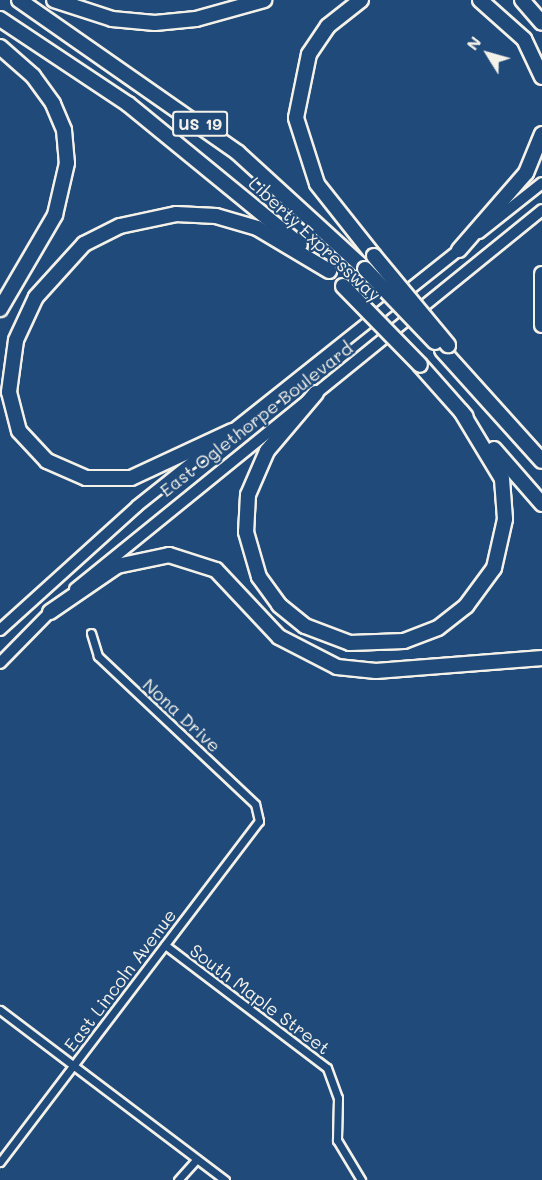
<!DOCTYPE html>
<style>
body{margin:0}
#map{position:relative;width:542px;height:1180px;overflow:hidden;background:#1f4a7a;font-family:Mali,sans-serif}
div>[style]{position:absolute}
.roads{filter:drop-shadow(2px 0 #f4f1e8) drop-shadow(-2px 0 #f4f1e8) drop-shadow(0 2px #f4f1e8) drop-shadow(0 -2px #f4f1e8)}
.street>*{height:7px;margin:-3.5px;padding:0 3.5px;transform-origin:3.5px;border-radius:3.5px;background:#1f4a7a}
.primary>*{height:10px;margin:-5px;padding:0 5px;transform-origin:5px;border-radius:5px;background:#1f4a7a}
.highway>*{height:14px;margin:-7px;padding:0 7px;transform-origin:7px;border-radius:7px;background:#1f4a7a}
.bridges{filter:drop-shadow(2px 0 #f4f1e8) drop-shadow(-2px 0 #f4f1e8) drop-shadow(0 2px #f4f1e8) drop-shadow(0 -2px #f4f1e8)}
.highway-bridge>*{height:14px;margin:-7px;padding:0 7px;transform-origin:7px;border-radius:7px;background:#1f4a7a}
span{translate:-50% -50%;white-space:nowrap;text-align:center;line-height:1.15;-webkit-text-stroke:4.5px #1f4a7a;paint-order:stroke}
.shield-label span{padding:2px 4px;background:#1f4a7a;border:2px solid;border-radius:4px;-webkit-text-stroke-width:0}
.shield-label{font-size:16px;color:#f4f1e8;font-weight:700}
.street-label{font-size:18px;color:#f4f1e8}
.north{position:absolute;left:458px;top:24px;width:60px;height:60px;-webkit-text-stroke:4px #1f4a7a;paint-order:stroke;rotate:307deg;font-size:16px;font-weight:700;line-height:24px;text-align:center;color:#f4f1e8}
.north::after{content:'';display:block;margin:auto;width:21px;height:27px;background:#f4f1e8;clip-path:polygon(50% 0,100% 100%,50% 72%,0 100%)}
</style>
<div id="map">
<div class="roads">
<div class="street">
<i style="left:165px;top:945px;width:203px;rotate:37.2deg"></i>
<i style="left:327px;top:1068px;width:32px;rotate:70deg"></i>
<i style="left:338px;top:1098px;width:42px;rotate:91.4deg"></i>
<i style="left:337px;top:1140px;width:47px;rotate:59deg"></i>
<i style="left:0;top:1010px;width:282px;rotate:37.1deg"></i>
<i style="left:0;top:1162px;width:428px;rotate:-52.8deg"></i>
<i style="left:259px;top:821px;width:17px;rotate:-103deg"></i>
<i style="left:255px;top:804px;width:216px;rotate:-136.7deg"></i>
<i style="left:98px;top:656px;width:24px;rotate:-107deg"></i>
<i style="left:178px;top:1180px;width:28px;rotate:-48deg"></i>
</div>
<div class="primary">
<i style="left:479px;top:233px;width:80px;rotate:-38.4deg"></i>
<i style="left:75px;top:589px;width:601px;rotate:-39.06deg"></i>
<i style="left:0;top:630px;width:185px;rotate:-42.1deg"></i>
<i style="left:137px;top:506px;width:419px;rotate:-38.5deg"></i>
<i style="left:0;top:663px;width:77px;rotate:-45.5deg"></i>
</div>
<div class="highway">
<i style="left:19px;top:0;width:267px;rotate:34.9deg"></i>
<i style="left:238px;top:153px;width:172px;rotate:42.4deg"></i>
<i style="left:54px;top:0;width:61px;rotate:18.1deg"></i>
<i style="left:112px;top:19px;width:43px;rotate:5.3deg"></i>
<i style="left:155px;top:23px;width:41px;rotate:-5.6deg"></i>
<i style="left:196px;top:19px;width:71px;rotate:-15.6deg"></i>
<i style="left:361px;top:0;width:42px;rotate:141.8deg"></i>
<i style="left:328px;top:26px;width:34px;rotate:124deg"></i>
<i style="left:309px;top:54px;width:65px;rotate:101.5deg"></i>
<i style="left:296px;top:118px;width:69px;rotate:72.3deg"></i>
<i style="left:317px;top:184px;width:92px;rotate:51.6deg"></i>
<i style="left:480px;top:0;width:59px;rotate:41.6deg"></i>
<i style="left:524px;top:39px;width:42px;rotate:64.7deg"></i>
<i style="left:522px;top:0;width:30px;rotate:49deg"></i>
<i style="left:0;top:19px;width:154px;rotate:33.6deg"></i>
<i style="left:128px;top:104px;width:222px;rotate:39.3deg"></i>
<i style="left:0;top:47px;width:44px;rotate:41.3deg"></i>
<i style="left:33px;top:76px;width:34px;rotate:54deg"></i>
<i style="left:53px;top:104px;width:28px;rotate:67deg"></i>
<i style="left:64px;top:130px;width:33px;rotate:85deg"></i>
<i style="left:67px;top:163px;width:53px;rotate:103deg"></i>
<i style="left:55px;top:215px;width:109px;rotate:120.3deg"></i>
<i style="left:459px;top:250px;width:102px;rotate:-49deg"></i>
<i style="left:526px;top:173px;width:42px;rotate:-67.7deg"></i>
<i style="left:542px;top:274px;width:51px;rotate:90deg"></i>
<i style="left:442px;top:350px;width:149px;rotate:48deg"></i>
<i style="left:420px;top:365px;width:69px;rotate:48.5deg"></i>
<i style="left:316px;top:393px;width:76px;rotate:130.2deg"></i>
<i style="left:267px;top:451px;width:48px;rotate:113.4deg"></i>
<i style="left:248px;top:495px;width:37px;rotate:93deg"></i>
<i style="left:246px;top:532px;width:47px;rotate:73.9deg"></i>
<i style="left:259px;top:577px;width:34px;rotate:54deg"></i>
<i style="left:279px;top:605px;width:33px;rotate:39deg"></i>
<i style="left:305px;top:626px;width:48px;rotate:20.7deg"></i>
<i style="left:350px;top:643px;width:54px;rotate:-2.1deg"></i>
<i style="left:404px;top:641px;width:36px;rotate:-21deg"></i>
<i style="left:438px;top:628px;width:36px;rotate:-38deg"></i>
<i style="left:466px;top:606px;width:47px;rotate:-53.6deg"></i>
<i style="left:494px;top:568px;width:50px;rotate:-77.3deg"></i>
<i style="left:505px;top:519px;width:40px;rotate:-94.3deg"></i>
<i style="left:502px;top:479px;width:79px;rotate:-121.1deg"></i>
<i style="left:232px;top:431px;width:111px;rotate:155deg"></i>
<i style="left:131px;top:478px;width:45px;rotate:180deg"></i>
<i style="left:86px;top:478px;width:43px;rotate:-156.4deg"></i>
<i style="left:47px;top:461px;width:41px;rotate:-133deg"></i>
<i style="left:19px;top:431px;width:40px;rotate:-104.4deg"></i>
<i style="left:9px;top:392px;width:52px;rotate:-82.3deg"></i>
<i style="left:16px;top:340px;width:47px;rotate:-65.1deg"></i>
<i style="left:36px;top:297px;width:72px;rotate:-47.8deg"></i>
<i style="left:84px;top:244px;width:40px;rotate:-26.6deg"></i>
<i style="left:120px;top:226px;width:57px;rotate:-12.1deg"></i>
<i style="left:176px;top:214px;width:40px;rotate:2.9deg"></i>
<i style="left:216px;top:216px;width:43px;rotate:16.3deg"></i>
<i style="left:257px;top:228px;width:84px;rotate:30.8deg"></i>
<i style="left:494px;top:449px;width:73px;rotate:48.9deg"></i>
<i style="left:50px;top:612px;width:81px;rotate:-34.5deg"></i>
<i style="left:117px;top:566px;width:53px;rotate:-11.9deg"></i>
<i style="left:169px;top:555px;width:49px;rotate:17.7deg"></i>
<i style="left:216px;top:570px;width:92px;rotate:46.8deg"></i>
<i style="left:279px;top:637px;width:65px;rotate:27.3deg"></i>
<i style="left:337px;top:667px;width:39px;rotate:6deg"></i>
<i style="left:376px;top:671px;width:167px;rotate:-4.5deg"></i>
</div>
</div>
<div class="bridges">
<div class="highway-bridge">
<i style="left:374px;top:256px;width:116px;rotate:50.3deg"></i>
<i style="left:365px;top:269px;width:101px;rotate:46.2deg"></i>
<i style="left:343px;top:286px;width:110px;rotate:45.7deg"></i>
</div>
</div>
<div class="shield-label">
<span style="left:200px;top:124px">US 19</span>
</div>
<div class="street-label">
<span style="left:315px;top:239px;rotate:43deg">Liberty Expressway</span>
<span style="left:256px;top:419px;rotate:-38deg">East Oglethorpe Boulevard</span>
<span style="left:182px;top:715px;rotate:43deg">Nona Drive</span>
<span style="left:120px;top:980px;rotate:-53deg">East Lincoln Avenue</span>
<span style="left:260px;top:999px;rotate:37deg">South Maple Street</span>
</div>
<div class="north">N</div>
</div>
